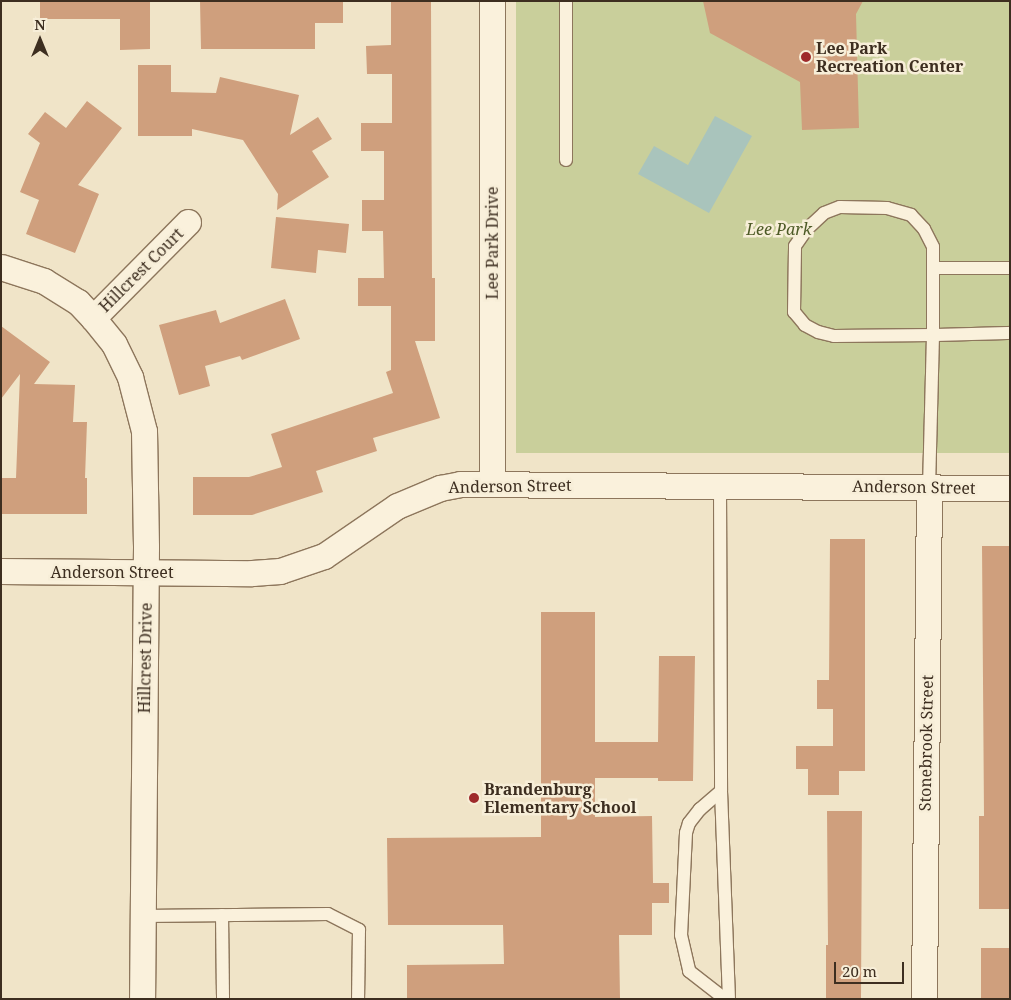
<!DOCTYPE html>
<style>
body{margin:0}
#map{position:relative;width:1011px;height:1000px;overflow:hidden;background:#f0e4c8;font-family:"Noto Serif",serif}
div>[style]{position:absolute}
.green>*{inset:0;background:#c9cf9b;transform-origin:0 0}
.water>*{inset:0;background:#a9c4bc}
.building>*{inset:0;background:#cf9f7d;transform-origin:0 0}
.roads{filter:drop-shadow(1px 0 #8d765c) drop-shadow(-1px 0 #8d765c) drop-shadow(0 1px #8d765c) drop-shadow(0 -1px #8d765c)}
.service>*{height:12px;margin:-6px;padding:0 6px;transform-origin:6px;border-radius:6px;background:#faf1dc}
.minor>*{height:25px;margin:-12.5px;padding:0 12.5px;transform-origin:12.5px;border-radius:12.5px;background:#faf1dc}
.dots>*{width:14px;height:14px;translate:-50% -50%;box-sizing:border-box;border:2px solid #f7eed8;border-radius:50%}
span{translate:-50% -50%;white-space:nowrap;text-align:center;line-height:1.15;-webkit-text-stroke:5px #f7eed8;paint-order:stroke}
.poi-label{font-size:16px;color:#3d2e20;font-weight:700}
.left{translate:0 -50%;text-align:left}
.park-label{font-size:16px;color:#4d5a26;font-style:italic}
.street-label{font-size:16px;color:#3d2e20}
.frame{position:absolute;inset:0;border:2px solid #3d2e20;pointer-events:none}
.north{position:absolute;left:15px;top:15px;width:50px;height:50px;-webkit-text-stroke:4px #f7eed8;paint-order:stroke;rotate:0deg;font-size:14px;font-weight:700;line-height:20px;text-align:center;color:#3d2e20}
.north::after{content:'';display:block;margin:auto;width:18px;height:22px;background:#3d2e20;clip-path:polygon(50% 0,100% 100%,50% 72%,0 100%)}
.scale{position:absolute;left:834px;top:962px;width:70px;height:22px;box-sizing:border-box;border:2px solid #3d2e20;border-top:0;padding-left:6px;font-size:15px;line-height:18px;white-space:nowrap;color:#3d2e20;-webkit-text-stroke:4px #f7eed8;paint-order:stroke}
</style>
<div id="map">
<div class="green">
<i style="left:516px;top:1px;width:494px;height:452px"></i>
</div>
<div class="water">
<i style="clip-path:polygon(715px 116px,752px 136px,709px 213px,638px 174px,654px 146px,688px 165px)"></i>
</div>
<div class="building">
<i style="clip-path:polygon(40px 1px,150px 1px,150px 49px,120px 50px,120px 19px,40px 19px)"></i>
<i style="clip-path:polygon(200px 1px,343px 1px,343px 23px,315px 23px,315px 49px,201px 49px)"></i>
<i style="clip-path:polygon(391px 1px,431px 1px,432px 278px,435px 278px,435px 341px,415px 341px,440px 418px,373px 438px,377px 451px,316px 471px,323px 492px,252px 515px,193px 515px,193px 477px,249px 477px,282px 467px,271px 434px,393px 393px,386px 372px,391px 370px,391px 306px,358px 306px,358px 278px,384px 278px,383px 231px,362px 231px,362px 200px,384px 200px,384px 151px,361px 151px,361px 123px,392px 123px,392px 74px,367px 74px,366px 46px,391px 45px)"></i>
<i style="clip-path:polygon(703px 1px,863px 1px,856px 14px,859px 128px,802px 130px,800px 82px,710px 33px)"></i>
<i style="clip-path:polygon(138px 65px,171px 65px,171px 92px,216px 93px,220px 77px,299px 95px,290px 135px,318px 117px,332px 139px,312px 151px,329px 177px,277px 210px,278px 194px,243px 140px,192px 129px,192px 136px,138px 136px)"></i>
<i style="clip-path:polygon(87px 101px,122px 128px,78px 185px,99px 194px,75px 253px,26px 234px,39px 200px,20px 192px,40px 143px,28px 134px,45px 112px,66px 128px)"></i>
<i style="clip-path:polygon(276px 217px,349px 224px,346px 253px,318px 250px,316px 273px,271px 268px)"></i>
<i style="clip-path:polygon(285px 299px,300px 339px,242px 360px,240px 356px,205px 366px,210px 386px,179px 395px,159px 325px,216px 310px,220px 323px)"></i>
<i style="clip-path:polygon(1px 326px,50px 362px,34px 384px,75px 385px,73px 422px,87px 422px,85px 478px,87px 478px,87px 514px,1px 514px,1px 478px,16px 478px,20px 374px,1px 399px)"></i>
<i style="clip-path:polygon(830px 539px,865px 539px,865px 771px,839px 771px,839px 795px,808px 795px,808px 769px,796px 769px,796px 746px,833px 746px,833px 709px,817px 709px,817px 680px,829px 680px)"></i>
<i style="clip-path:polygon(982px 546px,1010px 546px,1010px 909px,979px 909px,979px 816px,984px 816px)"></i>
<i style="clip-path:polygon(541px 612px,595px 612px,595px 742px,658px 742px,659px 656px,695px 656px,693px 781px,658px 781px,658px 778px,595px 778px,595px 817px,652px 816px,653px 883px,669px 883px,669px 903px,652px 903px,652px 935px,619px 935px,620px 999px,407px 999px,407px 965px,504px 964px,503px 925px,388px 925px,387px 838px,541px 837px)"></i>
<i style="clip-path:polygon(827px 811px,862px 811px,861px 999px,826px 999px,826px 945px,828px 945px)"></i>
<i style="left:981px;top:948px;width:29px;height:51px"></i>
</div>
<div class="roads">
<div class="service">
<i style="left:566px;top:1px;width:159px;rotate:90deg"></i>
<i style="left:840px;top:207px;width:47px;rotate:1.2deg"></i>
<i style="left:887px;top:208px;width:25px;rotate:16deg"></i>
<i style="left:911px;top:215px;width:19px;rotate:47deg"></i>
<i style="left:924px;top:229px;width:20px;rotate:63deg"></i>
<i style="left:933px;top:247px;width:88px;rotate:90deg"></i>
<i style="left:933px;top:335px;width:99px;rotate:179.4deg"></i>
<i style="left:834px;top:336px;width:16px;rotate:-166deg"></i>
<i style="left:818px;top:332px;width:15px;rotate:-152deg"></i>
<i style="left:805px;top:325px;width:17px;rotate:-130deg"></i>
<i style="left:794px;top:312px;width:66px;rotate:-89.1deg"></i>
<i style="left:795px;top:246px;width:21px;rotate:-55deg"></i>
<i style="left:807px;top:229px;width:23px;rotate:-43deg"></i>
<i style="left:824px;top:213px;width:17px;rotate:-21deg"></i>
<i style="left:933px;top:268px;width:77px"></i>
<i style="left:720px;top:486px;width:305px;rotate:89.8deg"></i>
<i style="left:721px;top:791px;width:208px;rotate:87.8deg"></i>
<i style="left:929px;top:488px;width:153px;rotate:-88.5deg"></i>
<i style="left:933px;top:335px;width:77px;rotate:-1.5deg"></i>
<i style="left:721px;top:791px;width:28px;rotate:139deg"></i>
<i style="left:700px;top:809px;width:18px;rotate:128deg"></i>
<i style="left:689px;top:823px;width:10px;rotate:107deg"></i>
<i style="left:686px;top:833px;width:102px;rotate:92.8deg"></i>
<i style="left:681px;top:935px;width:37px;rotate:77deg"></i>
<i style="left:689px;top:971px;width:46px;rotate:37.9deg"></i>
<i style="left:222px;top:915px;width:84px;rotate:89.3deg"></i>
<i style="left:143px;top:916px;width:185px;rotate:-0.6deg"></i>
<i style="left:328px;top:914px;width:35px;rotate:27deg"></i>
<i style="left:359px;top:930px;width:69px;rotate:90.8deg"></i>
</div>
<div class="minor">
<i style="left:492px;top:1px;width:483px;rotate:90deg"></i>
<i style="left:1px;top:267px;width:45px;rotate:18deg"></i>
<i style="left:44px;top:281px;width:40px;rotate:32deg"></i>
<i style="left:78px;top:302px;width:22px;rotate:47deg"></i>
<i style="left:93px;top:318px;width:33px;rotate:51deg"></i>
<i style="left:114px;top:344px;width:37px;rotate:64deg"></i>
<i style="left:130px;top:377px;width:56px;rotate:75.5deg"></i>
<i style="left:144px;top:431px;width:116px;rotate:89deg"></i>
<i style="left:146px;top:547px;width:452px;rotate:90.5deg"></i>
<i style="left:93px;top:318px;width:135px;rotate:-45.3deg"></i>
<i style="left:1px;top:571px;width:251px;rotate:0.5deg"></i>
<i style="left:252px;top:573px;width:28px;rotate:-4deg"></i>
<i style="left:280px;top:571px;width:46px;rotate:-18.8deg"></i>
<i style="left:324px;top:556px;width:88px;rotate:-34.4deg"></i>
<i style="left:397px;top:506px;width:47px;rotate:-22.7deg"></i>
<i style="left:440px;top:488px;width:20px;rotate:-11deg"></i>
<i style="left:460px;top:484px;width:550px;rotate:0.42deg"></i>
<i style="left:924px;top:999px;width:511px;rotate:-89.44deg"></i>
</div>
</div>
<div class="dots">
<i style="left:806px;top:57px;background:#9e2a2b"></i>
<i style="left:474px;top:798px;background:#9e2a2b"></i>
</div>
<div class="poi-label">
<span class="left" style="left:816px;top:57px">Lee Park<br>Recreation Center</span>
<span class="left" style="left:484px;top:798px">Brandenburg<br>Elementary School</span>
</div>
<div class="park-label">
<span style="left:779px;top:229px">Lee Park</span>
</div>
<div class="street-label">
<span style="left:492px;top:243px;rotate:-90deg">Lee Park Drive</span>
<span style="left:141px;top:270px;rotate:-45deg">Hillcrest Court</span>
<span style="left:510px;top:486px;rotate:-1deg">Anderson Street</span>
<span style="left:914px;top:487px;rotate:1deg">Anderson Street</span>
<span style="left:112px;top:572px">Anderson Street</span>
<span style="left:145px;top:658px;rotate:-89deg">Hillcrest Drive</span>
<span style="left:926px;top:743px;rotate:-89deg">Stonebrook Street</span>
</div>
<div class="frame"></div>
<div class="north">N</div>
<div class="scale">20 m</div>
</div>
